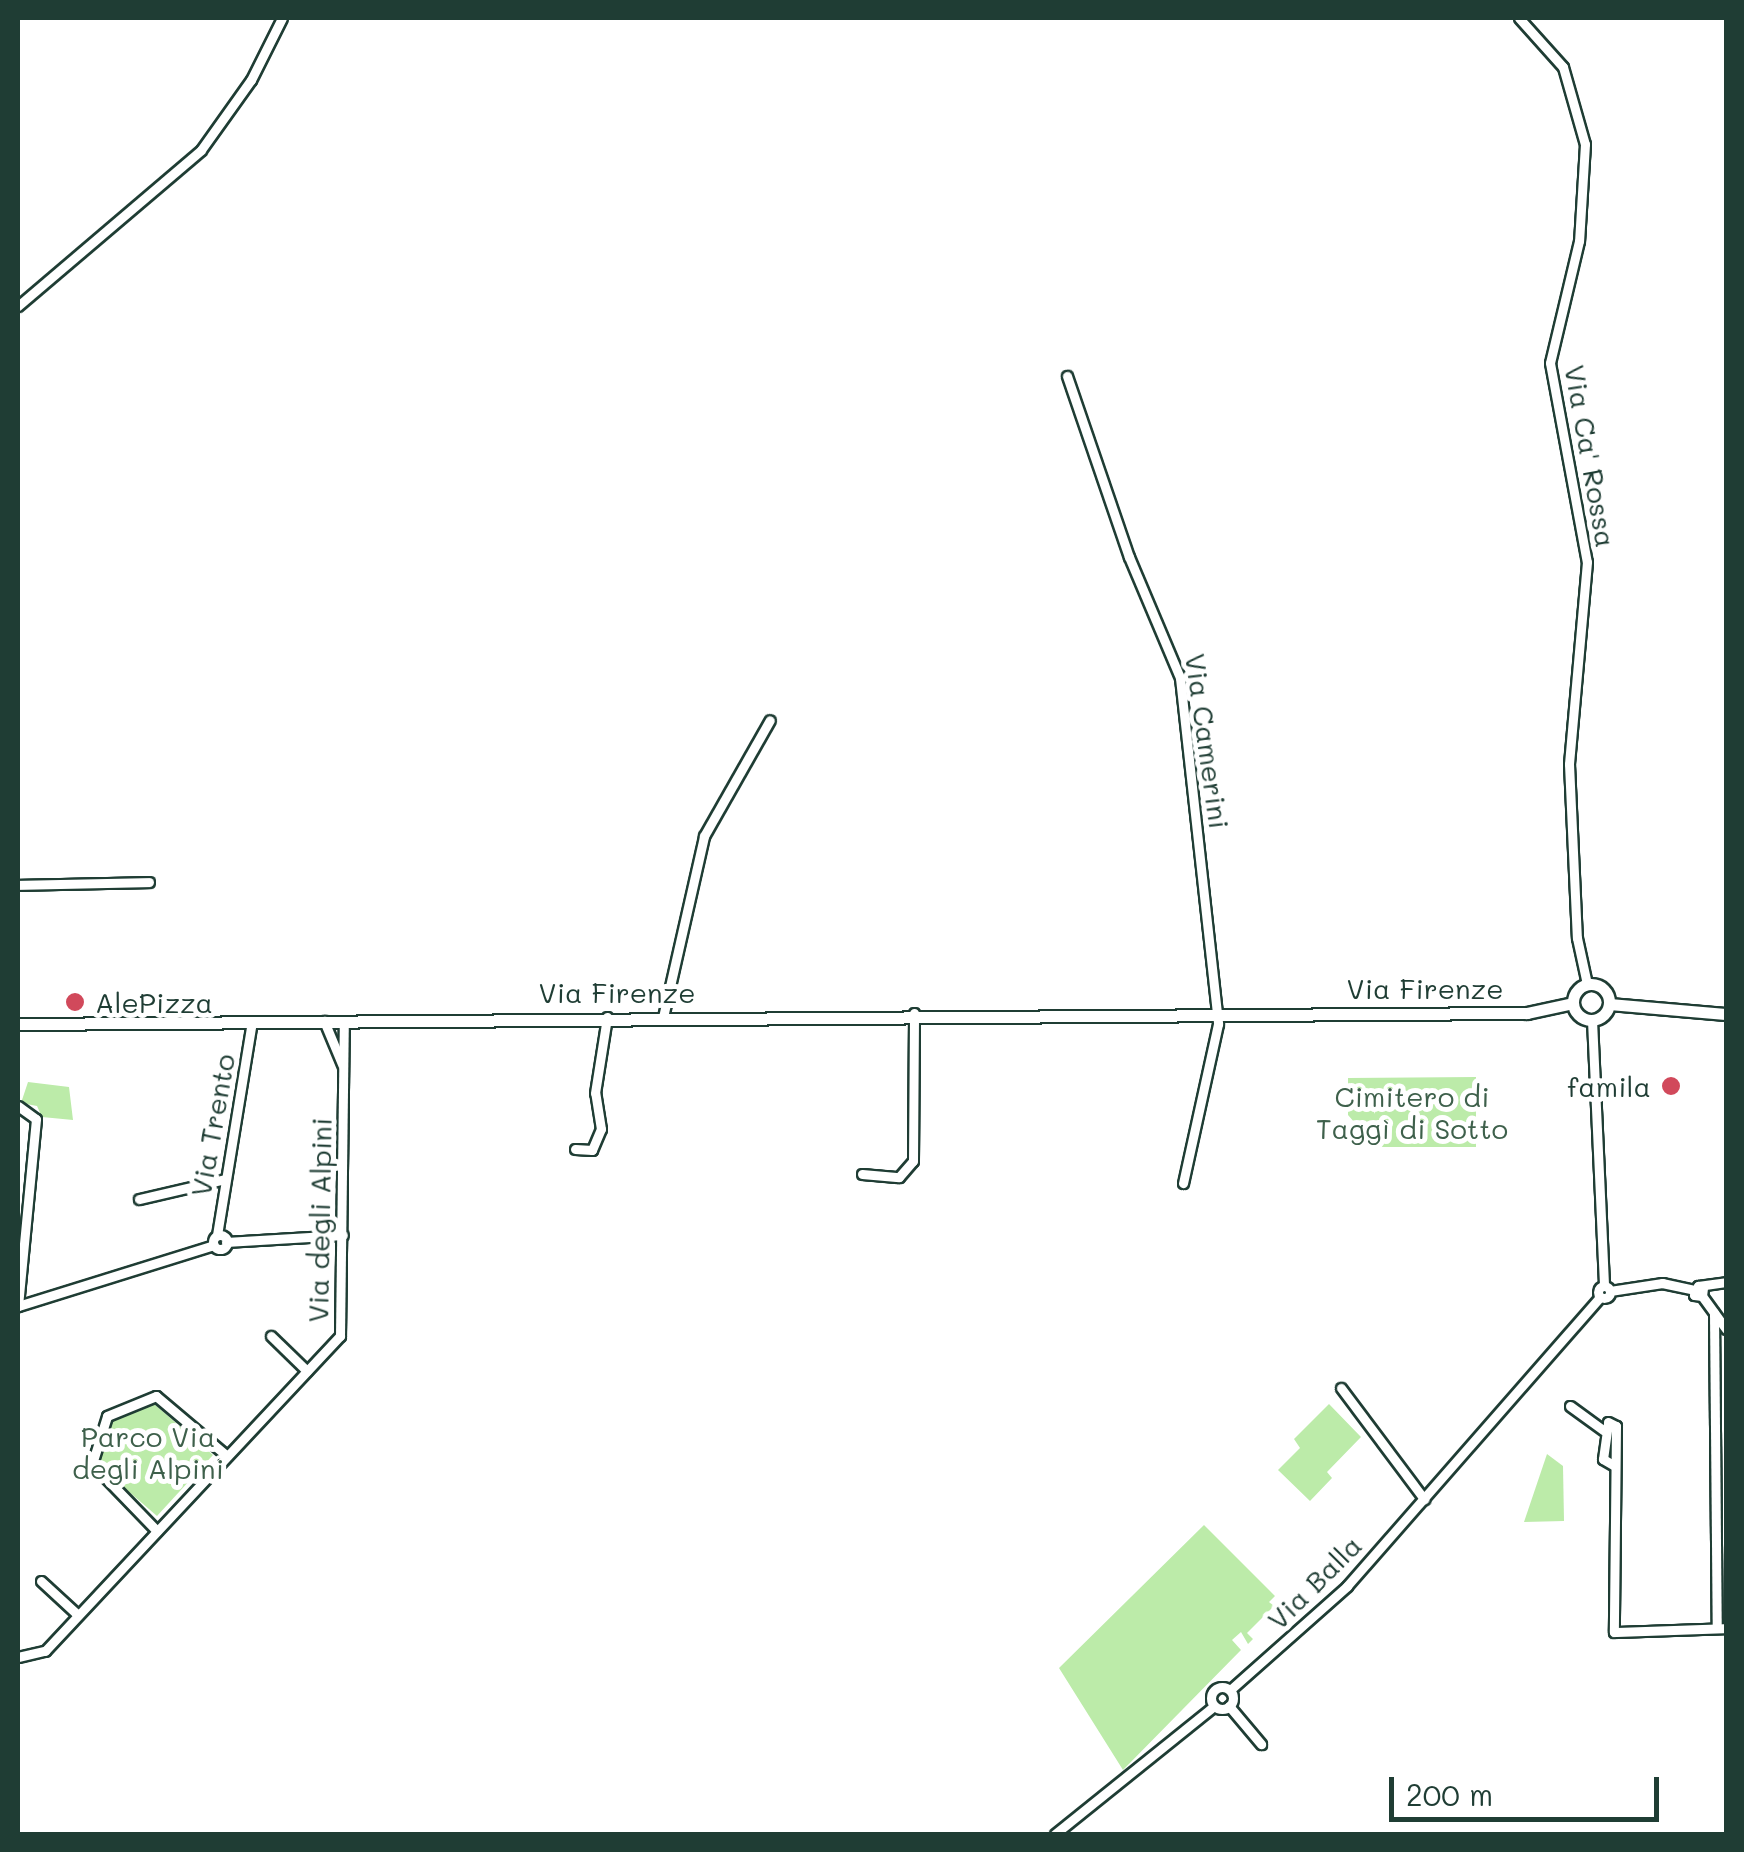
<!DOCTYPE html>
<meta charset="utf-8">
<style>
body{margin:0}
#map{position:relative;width:1744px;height:1852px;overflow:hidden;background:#fff;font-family:Mali,sans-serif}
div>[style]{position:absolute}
.green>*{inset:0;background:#bceba9}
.roads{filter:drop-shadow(2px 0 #1f3d34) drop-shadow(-2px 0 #1f3d34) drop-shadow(0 2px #1f3d34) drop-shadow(0 -2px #1f3d34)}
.minor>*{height:9px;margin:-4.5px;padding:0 4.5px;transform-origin:4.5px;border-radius:4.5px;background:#fff}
.minor>.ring{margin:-4.5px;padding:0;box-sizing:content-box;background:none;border:9px solid #fff;border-radius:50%}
.major>*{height:11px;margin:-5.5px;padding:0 5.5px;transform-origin:5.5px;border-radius:5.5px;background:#fff}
.major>.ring{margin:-5.5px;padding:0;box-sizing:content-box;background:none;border:11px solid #fff;border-radius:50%}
.dots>*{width:28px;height:28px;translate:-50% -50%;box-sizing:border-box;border:5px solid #fff;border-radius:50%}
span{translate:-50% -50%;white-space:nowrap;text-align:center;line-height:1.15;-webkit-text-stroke:10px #fff;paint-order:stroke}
.street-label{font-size:28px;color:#1f3d34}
.poi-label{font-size:28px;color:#1f3d34}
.left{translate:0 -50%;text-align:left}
.right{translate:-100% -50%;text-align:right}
.park-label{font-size:28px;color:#3e604b}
.frame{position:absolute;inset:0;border:20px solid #1f3d34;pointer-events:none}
.scale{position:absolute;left:1389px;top:1777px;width:270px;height:45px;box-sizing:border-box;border:5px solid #1f3d34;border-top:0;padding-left:12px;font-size:30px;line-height:35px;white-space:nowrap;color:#1f3d34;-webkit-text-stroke:8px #fff;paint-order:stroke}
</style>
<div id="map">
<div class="green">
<i style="clip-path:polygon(1476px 1077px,1476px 1147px,1379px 1147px,1378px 1130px,1361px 1130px,1348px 1115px,1348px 1078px)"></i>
<i style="clip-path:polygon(28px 1082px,69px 1087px,73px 1120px,42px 1117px,37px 1106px,21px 1103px)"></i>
<i style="clip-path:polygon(153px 1403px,213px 1455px,157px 1516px,98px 1465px,113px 1418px)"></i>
<i style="clip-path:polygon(1329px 1404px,1361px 1437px,1327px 1472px,1332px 1478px,1310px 1501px,1278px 1470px,1300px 1448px,1294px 1439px)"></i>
<i style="clip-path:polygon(1547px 1454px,1563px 1466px,1564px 1521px,1524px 1522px)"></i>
<i style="clip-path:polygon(1204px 1525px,1275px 1596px,1269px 1602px,1274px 1606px,1247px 1633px,1253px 1639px,1248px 1644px,1241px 1632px,1232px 1640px,1241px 1650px,1123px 1770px,1059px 1668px)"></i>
</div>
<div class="roads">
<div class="minor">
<i style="left:1519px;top:18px;width:66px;rotate:48.1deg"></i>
<i style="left:1563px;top:67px;width:80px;rotate:74.1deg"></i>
<i style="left:1585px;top:144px;width:97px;rotate:93.5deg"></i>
<i style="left:1579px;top:241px;width:125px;rotate:103.4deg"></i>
<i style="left:1550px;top:363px;width:202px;rotate:79.5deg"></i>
<i style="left:1587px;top:562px;width:203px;rotate:95.1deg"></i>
<i style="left:1569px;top:764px;width:174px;rotate:87.4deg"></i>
<i style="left:1577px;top:938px;width:47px;rotate:77.7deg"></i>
<i style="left:18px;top:306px;width:240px;rotate:-40.4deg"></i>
<i style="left:201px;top:150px;width:86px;rotate:-54.5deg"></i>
<i style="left:251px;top:80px;width:69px;rotate:-63.4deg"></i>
<i style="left:1067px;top:376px;width:191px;rotate:71.1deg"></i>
<i style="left:1129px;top:557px;width:131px;rotate:67.1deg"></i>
<i style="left:1180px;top:678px;width:348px;rotate:83.7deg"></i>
<i style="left:1218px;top:1024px;width:163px;rotate:102.4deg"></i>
<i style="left:18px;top:885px;width:131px;rotate:-1.3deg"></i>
<i style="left:663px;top:1017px;width:186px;rotate:-77.2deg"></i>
<i style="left:704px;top:836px;width:133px;rotate:-60.4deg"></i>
<i style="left:1592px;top:1020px;width:266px;rotate:87.4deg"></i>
<i style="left:324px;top:1021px;width:47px;rotate:67.3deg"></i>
<i style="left:18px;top:1106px;width:22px;rotate:36deg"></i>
<i style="left:36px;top:1119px;width:188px;rotate:95.5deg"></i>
<i style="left:575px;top:1149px;width:17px;rotate:3deg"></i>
<i style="left:592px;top:1150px;width:23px;rotate:-67deg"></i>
<i style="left:601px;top:1129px;width:36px;rotate:-99deg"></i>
<i style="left:595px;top:1093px;width:77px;rotate:-81deg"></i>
<i style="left:862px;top:1174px;width:37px;rotate:5deg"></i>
<i style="left:899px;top:1177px;width:21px;rotate:-49deg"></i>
<i style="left:913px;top:1161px;width:148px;rotate:-89.6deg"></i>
<i style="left:139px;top:1199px;width:88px;rotate:-13.1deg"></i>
<i style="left:217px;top:1235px;width:216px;rotate:-80.7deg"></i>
<i class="ring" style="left:213px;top:1235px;width:5px;height:5px"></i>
<i style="left:226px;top:1242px;width:117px;rotate:-3.4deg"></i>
<i class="ring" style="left:1598px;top:1286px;width:3px;height:3px"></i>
<i style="left:1703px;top:1288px;width:8px;rotate:97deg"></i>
<i style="left:1702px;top:1296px;width:8px;rotate:-173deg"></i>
<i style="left:1694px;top:1295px;width:10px;rotate:-66deg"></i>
<i style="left:1698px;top:1286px;width:28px;rotate:-8deg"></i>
<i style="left:1610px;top:1291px;width:53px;rotate:-8.7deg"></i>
<i style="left:1662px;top:1283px;width:33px;rotate:12deg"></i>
<i style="left:1702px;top:1296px;width:41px;rotate:54deg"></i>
<i style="left:18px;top:1306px;width:205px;rotate:-17.3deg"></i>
<i style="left:1714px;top:1313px;width:315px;rotate:89.5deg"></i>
<i style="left:271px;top:1336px;width:50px;rotate:44.2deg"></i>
<i style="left:1341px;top:1388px;width:139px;rotate:53.2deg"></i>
<i style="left:1570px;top:1406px;width:41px;rotate:36deg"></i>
<i style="left:1615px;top:1466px;width:14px;rotate:-150deg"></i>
<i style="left:1603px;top:1459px;width:37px;rotate:-82deg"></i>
<i style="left:1608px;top:1422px;width:9px;rotate:27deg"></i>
<i style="left:1616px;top:1426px;width:206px;rotate:90.6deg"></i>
<i style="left:1614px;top:1632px;width:112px;rotate:-2deg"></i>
<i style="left:157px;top:1531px;width:93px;rotate:-134.1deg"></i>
<i style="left:92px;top:1464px;width:50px;rotate:-72.6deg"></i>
<i style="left:107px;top:1416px;width:53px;rotate:-22.2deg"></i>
<i style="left:156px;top:1396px;width:93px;rotate:40.2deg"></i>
<i style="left:41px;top:1581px;width:50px;rotate:42.6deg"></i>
<i style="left:18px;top:1657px;width:28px;rotate:-13deg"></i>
<i style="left:45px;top:1651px;width:432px;rotate:-46.9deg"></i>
<i style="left:340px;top:1336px;width:315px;rotate:-89.3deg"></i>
<i class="ring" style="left:1211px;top:1687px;width:13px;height:13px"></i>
<i style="left:1230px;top:1690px;width:157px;rotate:-41.6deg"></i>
<i style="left:1347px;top:1586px;width:384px;rotate:-48.8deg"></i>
<i style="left:1229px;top:1706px;width:50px;rotate:49.9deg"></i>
<i style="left:1055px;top:1834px;width:204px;rotate:-38.8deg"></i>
</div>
<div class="major">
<i class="ring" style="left:1573px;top:984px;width:25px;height:25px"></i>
<i style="left:1609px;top:1004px;width:117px;rotate:4.9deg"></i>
<i style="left:18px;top:1024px;width:1509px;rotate:-0.42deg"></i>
<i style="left:1527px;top:1013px;width:47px;rotate:-12.3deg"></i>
</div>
</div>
<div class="dots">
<i style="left:75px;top:1002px;background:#d1495b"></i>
<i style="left:1671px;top:1086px;background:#d1495b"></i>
</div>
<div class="street-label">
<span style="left:1591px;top:456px;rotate:80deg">Via Ca' Rossa</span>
<span style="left:1208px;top:741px;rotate:82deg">Via Camerini</span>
<span style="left:1425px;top:988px">Via Firenze</span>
<span style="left:617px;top:992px">Via Firenze</span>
<span style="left:212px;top:1125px;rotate:-80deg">Via Trento</span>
<span style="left:319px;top:1220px;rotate:-89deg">Via degli Alpini</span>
<span style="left:1314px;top:1582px;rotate:-45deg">Via Balla</span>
</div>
<div class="poi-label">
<span class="left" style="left:95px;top:1002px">AlePizza</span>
<span class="right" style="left:1651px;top:1086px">famila</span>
</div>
<div class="park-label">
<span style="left:1412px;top:1112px">Cimitero di<br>Taggì di Sotto</span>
<span style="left:148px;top:1452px">Parco Via<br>degli Alpini</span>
</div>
<div class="frame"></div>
<div class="scale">200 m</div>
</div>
